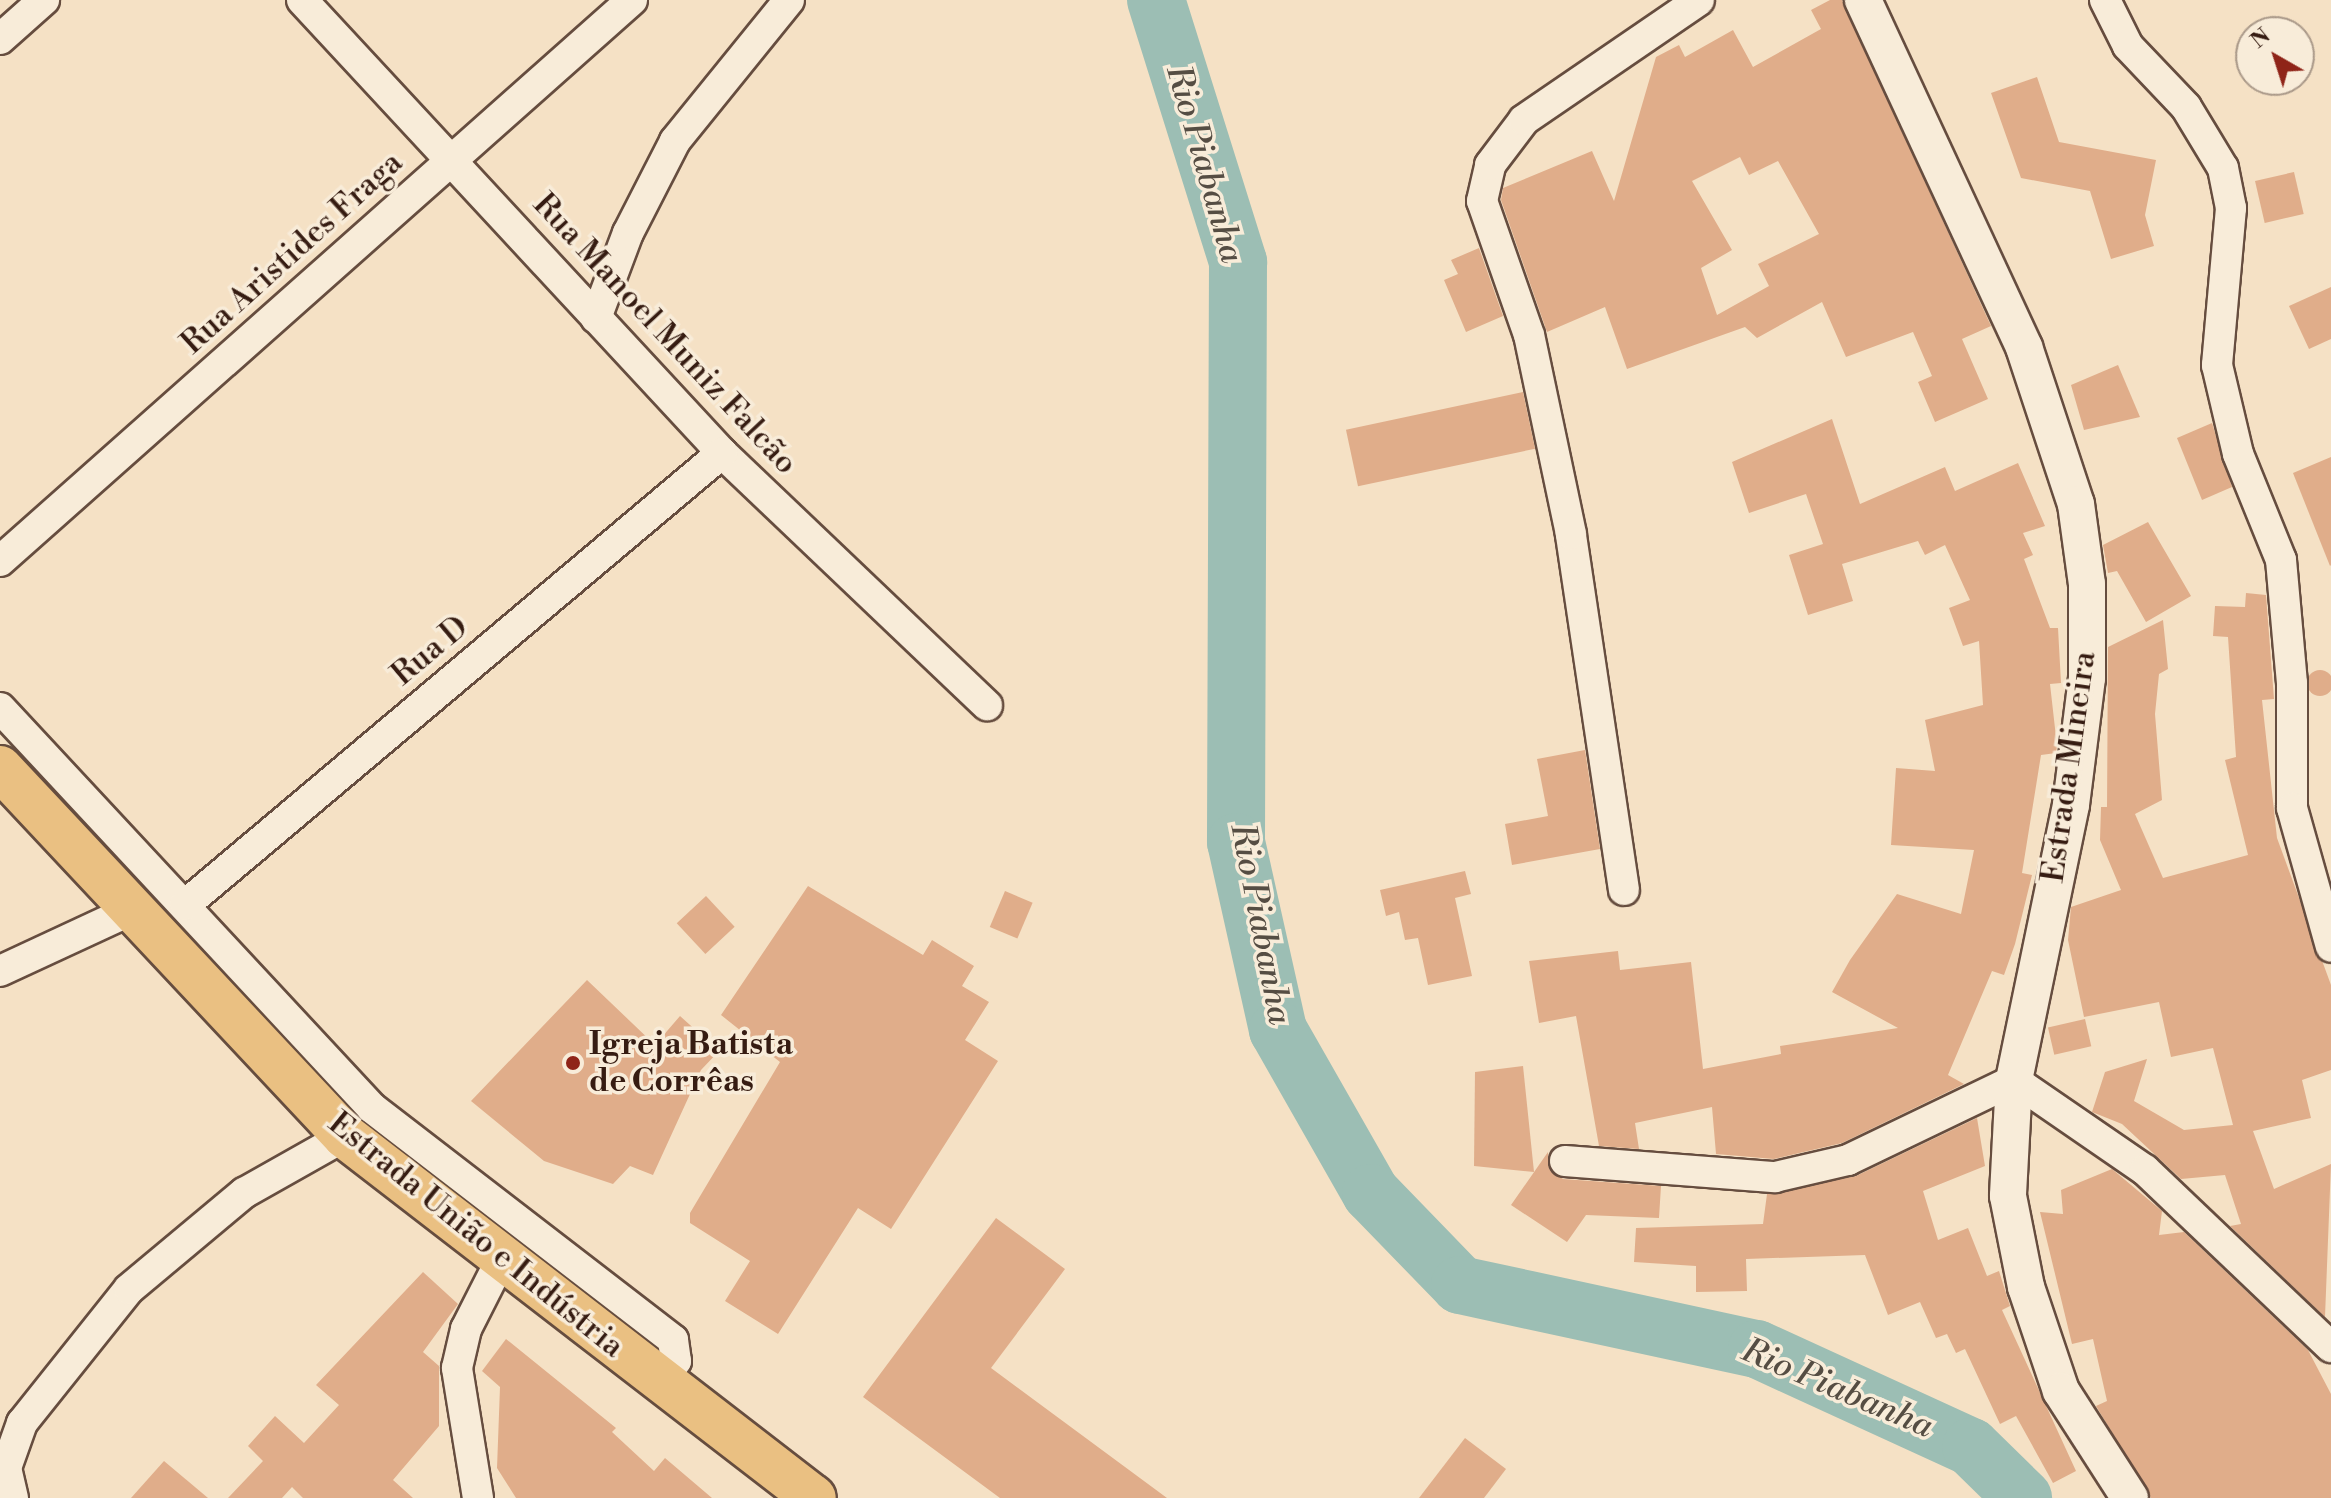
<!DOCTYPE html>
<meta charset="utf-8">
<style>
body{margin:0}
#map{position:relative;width:2331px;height:1498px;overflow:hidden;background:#f5e1c5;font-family:"Libre Bodoni",serif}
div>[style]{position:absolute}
.river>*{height:58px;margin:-29px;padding:0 29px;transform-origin:29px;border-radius:29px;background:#9cbeb4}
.building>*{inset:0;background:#e0ad8a;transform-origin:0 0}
.round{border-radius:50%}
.roads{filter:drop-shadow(2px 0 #664d3f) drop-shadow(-2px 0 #664d3f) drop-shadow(0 2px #664d3f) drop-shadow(0 -2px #664d3f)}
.minor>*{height:30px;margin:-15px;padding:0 15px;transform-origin:15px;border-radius:15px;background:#f8ecd9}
.tertiary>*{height:36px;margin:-18px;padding:0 18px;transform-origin:18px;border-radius:18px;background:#f8ecd9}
.primary>*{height:44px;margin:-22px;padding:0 22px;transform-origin:22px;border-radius:22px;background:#eac082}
.dots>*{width:22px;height:22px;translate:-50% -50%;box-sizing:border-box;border:4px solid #f8ecd9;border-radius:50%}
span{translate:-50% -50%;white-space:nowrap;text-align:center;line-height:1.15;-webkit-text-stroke:7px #f8ecd9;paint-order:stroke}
.street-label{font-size:32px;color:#361c12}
.poi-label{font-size:32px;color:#361c12;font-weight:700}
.left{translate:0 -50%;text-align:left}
.water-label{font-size:34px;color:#554d43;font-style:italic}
.north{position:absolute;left:2235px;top:16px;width:80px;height:80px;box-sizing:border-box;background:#f8ecd9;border:2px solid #aa9989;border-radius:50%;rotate:321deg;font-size:22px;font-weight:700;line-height:32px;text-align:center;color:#361c12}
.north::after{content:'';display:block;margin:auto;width:28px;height:36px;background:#8f2418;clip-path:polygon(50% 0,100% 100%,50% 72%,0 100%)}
</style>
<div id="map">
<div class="river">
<i style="left:1156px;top:0;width:275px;rotate:72.6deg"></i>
<i style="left:1238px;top:262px;width:580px;rotate:90.2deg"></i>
<i style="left:1236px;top:842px;width:193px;rotate:77.4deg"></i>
<i style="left:1278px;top:1030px;width:188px;rotate:60.3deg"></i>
<i style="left:1371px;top:1193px;width:128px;rotate:45.9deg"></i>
<i style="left:1460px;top:1285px;width:304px;rotate:12.2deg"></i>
<i style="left:1757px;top:1349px;width:235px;rotate:24.6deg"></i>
<i style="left:1971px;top:1447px;width:73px;rotate:44.4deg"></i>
</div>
<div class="building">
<i style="clip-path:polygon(evenodd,1830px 0,1842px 0,1991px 326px,1962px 339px,1988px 399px,1935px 422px,1918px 382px,1932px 376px,1913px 332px,1846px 357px,1822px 302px,1757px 338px,1745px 327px,1627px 369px,1605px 307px,1547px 332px,1501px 200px,1503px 188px,1592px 151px,1614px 201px,1656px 57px,1679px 45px,1685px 57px,1733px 30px,1753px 67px,1821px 29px,1811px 10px,1830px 0,1740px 157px,1749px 175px,1778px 161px,1819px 234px,1758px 264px,1769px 286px,1717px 315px,1701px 268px,1732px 250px,1692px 181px,1740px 157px)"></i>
<i style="clip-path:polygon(2037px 77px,2059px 142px,2156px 160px,2145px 215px,2154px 246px,2111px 259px,2090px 191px,2021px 178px,1991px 93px)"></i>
<i style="left:2294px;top:172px;width:43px;height:40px;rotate:77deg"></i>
<i style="clip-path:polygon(1479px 248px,1503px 316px,1466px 332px,1444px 280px,1458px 274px,1451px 260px)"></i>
<i style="clip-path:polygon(2331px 287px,2331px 339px,2309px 349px,2289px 306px)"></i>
<i style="clip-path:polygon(2118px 365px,2140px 417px,2084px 430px,2071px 385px)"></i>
<i style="left:1523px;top:392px;width:58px;height:181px;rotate:78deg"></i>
<i style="clip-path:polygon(1832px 419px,1860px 504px,1945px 467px,1955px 491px,2018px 463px,2045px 526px,2023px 533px,2033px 555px,2024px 559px,2050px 628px,2058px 628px,2061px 683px,2050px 684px,2057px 746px,2056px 753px,2041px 755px,2022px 873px,2032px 875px,2015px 944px,2004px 975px,1992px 971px,1948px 1075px,1964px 1084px,1842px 1143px,1774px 1159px,1716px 1154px,1712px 1107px,1635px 1123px,1639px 1149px,1599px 1146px,1576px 1016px,1539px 1023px,1529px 961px,1618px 951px,1620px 970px,1691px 962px,1703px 1069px,1781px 1054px,1780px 1046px,1898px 1028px,1832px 992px,1850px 960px,1897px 894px,1961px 914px,1974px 850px,1891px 845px,1896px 768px,1935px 771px,1925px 720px,1983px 705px,1979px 641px,1963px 646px,1949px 608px,1970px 600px,1945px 545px,1925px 555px,1918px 541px,1842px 564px,1853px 601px,1808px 615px,1789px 555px,1823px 544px,1806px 494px,1749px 513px,1732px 462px)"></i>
<i style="clip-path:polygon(2212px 423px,2232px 487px,2202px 500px,2177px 438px)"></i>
<i style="clip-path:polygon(2331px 457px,2331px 565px,2330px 566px,2293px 473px)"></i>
<i style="clip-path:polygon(2148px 522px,2191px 596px,2146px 622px,2117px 571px,2108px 573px,2103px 545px)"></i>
<i style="clip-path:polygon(2246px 593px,2266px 595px,2274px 699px,2262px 700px,2277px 838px,2331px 985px,2331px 1070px,2302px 1080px,2311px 1118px,2253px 1131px,2274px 1189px,2331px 1164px,2325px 1317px,2230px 1226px,2241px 1224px,2225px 1175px,2181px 1179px,2122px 1124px,2092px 1112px,2105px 1072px,2147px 1059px,2134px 1101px,2184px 1130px,2233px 1125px,2213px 1048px,2171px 1057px,2159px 1002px,2084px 1017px,2068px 940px,2071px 907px,2121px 890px,2100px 840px,2101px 807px,2107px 807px,2108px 647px,2163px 620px,2168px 669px,2159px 674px,2155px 714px,2162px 800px,2135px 814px,2163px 878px,2248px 855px,2225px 760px,2236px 757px,2228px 637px,2213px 636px,2215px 606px,2245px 607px)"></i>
<i class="round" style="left:2307px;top:670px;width:26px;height:26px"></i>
<i style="clip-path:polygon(1585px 750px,1600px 849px,1512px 865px,1505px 824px,1548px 816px,1537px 759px)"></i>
<i style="clip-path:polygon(1465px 871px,1471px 894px,1455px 898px,1472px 976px,1428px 985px,1418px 938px,1405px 940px,1399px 912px,1386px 916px,1380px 890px)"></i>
<i style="clip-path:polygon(808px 886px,923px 955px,932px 940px,974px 966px,962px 986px,989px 1002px,965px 1040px,998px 1061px,891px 1229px,858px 1208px,778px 1334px,725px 1301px,750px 1261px,690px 1223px,690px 1213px,780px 1062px,721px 1015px)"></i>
<i style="left:1005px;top:891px;width:30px;height:39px;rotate:23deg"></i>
<i style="left:706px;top:896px;width:42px;height:40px;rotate:47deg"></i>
<i style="clip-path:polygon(587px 980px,655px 1045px,680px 1016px,719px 1051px,701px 1070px,653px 1175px,630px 1166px,613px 1184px,544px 1161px,471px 1101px)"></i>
<i style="left:2085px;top:1019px;width:28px;height:38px;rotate:77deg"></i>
<i style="clip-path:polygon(1523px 1066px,1534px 1172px,1474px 1166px,1475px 1072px)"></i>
<i style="clip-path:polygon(1977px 1118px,1985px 1166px,1923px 1191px,1938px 1240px,1968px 1228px,1987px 1276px,1999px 1271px,2010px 1306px,2002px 1310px,2076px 1471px,2053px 1483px,2016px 1416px,2000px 1424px,1965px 1349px,1956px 1353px,1947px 1334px,1936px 1338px,1920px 1302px,1888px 1315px,1865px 1255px,1746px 1259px,1747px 1291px,1696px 1292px,1696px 1266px,1634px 1262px,1636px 1228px,1763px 1224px,1767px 1194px,1856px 1176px)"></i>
<i style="clip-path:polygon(1548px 1152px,1549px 1169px,1563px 1179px,1661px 1186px,1659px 1218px,1586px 1215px,1567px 1242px,1511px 1205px)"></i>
<i style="clip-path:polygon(2112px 1169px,2162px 1211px,2159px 1235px,2184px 1232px,2308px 1350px,2331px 1394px,2331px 1498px,2151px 1498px,2096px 1406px,2107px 1401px,2093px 1339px,2072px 1344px,2040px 1212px,2063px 1214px,2061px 1190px)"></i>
<i style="clip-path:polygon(996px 1218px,1065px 1269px,991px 1368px,1167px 1498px,1000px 1498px,863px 1397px)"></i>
<i style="clip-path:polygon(423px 1272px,458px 1304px,423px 1352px,439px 1366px,439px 1426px,393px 1480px,413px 1498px,303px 1498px,292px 1487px,282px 1498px,228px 1498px,263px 1461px,248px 1446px,275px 1416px,304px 1443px,339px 1405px,316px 1385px)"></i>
<i style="clip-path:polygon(506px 1339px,616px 1428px,612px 1432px,654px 1471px,665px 1458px,712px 1498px,516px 1498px,497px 1468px,500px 1387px,482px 1371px)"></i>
<i style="clip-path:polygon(1465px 1438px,1506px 1469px,1484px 1498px,1419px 1498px)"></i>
<i style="clip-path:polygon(164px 1461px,208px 1498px,131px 1498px)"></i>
</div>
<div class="roads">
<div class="minor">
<i style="left:302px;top:0;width:618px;rotate:47.16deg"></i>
<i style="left:722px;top:453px;width:366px;rotate:43.6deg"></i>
<i style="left:2105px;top:0;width:51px;rotate:63.4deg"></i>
<i style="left:2128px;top:46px;width:84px;rotate:46.4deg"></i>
<i style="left:2186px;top:107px;width:71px;rotate:58.8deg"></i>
<i style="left:2223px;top:168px;width:41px;rotate:78.7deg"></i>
<i style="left:2231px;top:208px;width:158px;rotate:95.1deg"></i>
<i style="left:2217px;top:365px;width:91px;rotate:76.7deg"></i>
<i style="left:2238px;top:454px;width:114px;rotate:67.9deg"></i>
<i style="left:2281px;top:560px;width:123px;rotate:84.9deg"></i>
<i style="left:2292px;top:683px;width:125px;rotate:90deg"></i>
<i style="left:2292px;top:808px;width:144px;rotate:74.3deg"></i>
<i style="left:0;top:39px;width:59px;rotate:-41.6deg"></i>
<i style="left:596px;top:318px;width:91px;rotate:-69.4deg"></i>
<i style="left:628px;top:233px;width:103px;rotate:-62.9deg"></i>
<i style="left:675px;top:141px;width:181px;rotate:-51deg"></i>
<i style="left:0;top:561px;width:845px;rotate:-41.59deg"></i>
<i style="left:0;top:708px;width:546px;rotate:47.08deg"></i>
<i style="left:372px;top:1108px;width:380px;rotate:37.6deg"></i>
<i style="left:673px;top:1340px;width:21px;rotate:82deg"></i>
<i style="left:676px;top:1361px;width:26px;rotate:127deg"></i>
<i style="left:1624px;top:890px;width:360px;rotate:-98.5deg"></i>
<i style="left:1571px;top:534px;width:203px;rotate:-101.9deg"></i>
<i style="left:1529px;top:335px;width:142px;rotate:-109.3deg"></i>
<i style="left:1482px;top:201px;width:37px;rotate:-77deg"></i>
<i style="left:1490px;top:165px;width:56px;rotate:-52.9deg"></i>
<i style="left:1524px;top:120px;width:212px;rotate:-34.4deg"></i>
<i style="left:185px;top:905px;width:702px;rotate:-40.09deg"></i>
<i style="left:0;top:971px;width:150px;rotate:-24.9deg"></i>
<i style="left:1565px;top:1161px;width:211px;rotate:4.4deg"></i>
<i style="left:1775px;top:1177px;width:75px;rotate:-13.1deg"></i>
<i style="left:1848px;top:1160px;width:184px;rotate:-25.7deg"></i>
<i style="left:2014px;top:1080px;width:159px;rotate:34.5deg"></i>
<i style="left:2145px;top:1170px;width:257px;rotate:43.6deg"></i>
<i style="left:13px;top:1498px;width:31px;rotate:-103deg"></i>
<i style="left:6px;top:1468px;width:48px;rotate:-70.4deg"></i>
<i style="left:22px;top:1423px;width:171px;rotate:-51.4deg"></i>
<i style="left:129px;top:1289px;width:150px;rotate:-39.9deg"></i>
<i style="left:244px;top:1193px;width:116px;rotate:-29.4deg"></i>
<i style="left:478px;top:1498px;width:132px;rotate:-99.2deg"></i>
<i style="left:457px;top:1368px;width:40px;rotate:-77deg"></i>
<i style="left:466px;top:1329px;width:77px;rotate:-63.1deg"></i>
</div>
<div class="tertiary">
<i style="left:1863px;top:0;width:383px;rotate:65.1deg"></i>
<i style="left:2024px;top:347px;width:165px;rotate:71.7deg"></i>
<i style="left:2076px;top:504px;width:81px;rotate:82.2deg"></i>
<i style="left:2087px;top:584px;width:94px;rotate:90deg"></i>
<i style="left:2087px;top:678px;width:128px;rotate:97.2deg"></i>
<i style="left:2071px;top:805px;width:281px;rotate:101.7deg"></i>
<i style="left:2014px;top:1080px;width:116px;rotate:93deg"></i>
<i style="left:2008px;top:1196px;width:93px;rotate:78.8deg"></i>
<i style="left:2026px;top:1287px;width:110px;rotate:71.4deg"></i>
<i style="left:2061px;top:1391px;width:127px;rotate:57.2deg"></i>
</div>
<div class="primary">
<i style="left:0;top:768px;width:504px;rotate:46.85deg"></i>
<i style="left:345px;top:1136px;width:592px;rotate:37.66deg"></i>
</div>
</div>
<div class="dots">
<i style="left:573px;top:1063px;background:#8f2418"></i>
</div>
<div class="street-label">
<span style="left:292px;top:253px;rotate:-42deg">Rua Aristides Fraga</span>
<span style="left:665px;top:334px;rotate:47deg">Rua Manoel Muniz Falcão</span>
<span style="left:430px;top:651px;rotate:-40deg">Rua D</span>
<span style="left:2069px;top:767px;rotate:-82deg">Estrada Mineira</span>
<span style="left:476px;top:1235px;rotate:39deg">Estrada União e Indústria</span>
</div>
<div class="poi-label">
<span class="left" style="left:589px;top:1063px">Igreja Batista<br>de Corrêas</span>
</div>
<div class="water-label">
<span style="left:1204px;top:164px;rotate:74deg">Rio Piabanha</span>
<span style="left:1260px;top:924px;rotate:79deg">Rio Piabanha</span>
<span style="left:1837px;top:1389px;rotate:23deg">Rio Piabanha</span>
</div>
<div class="north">N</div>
</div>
